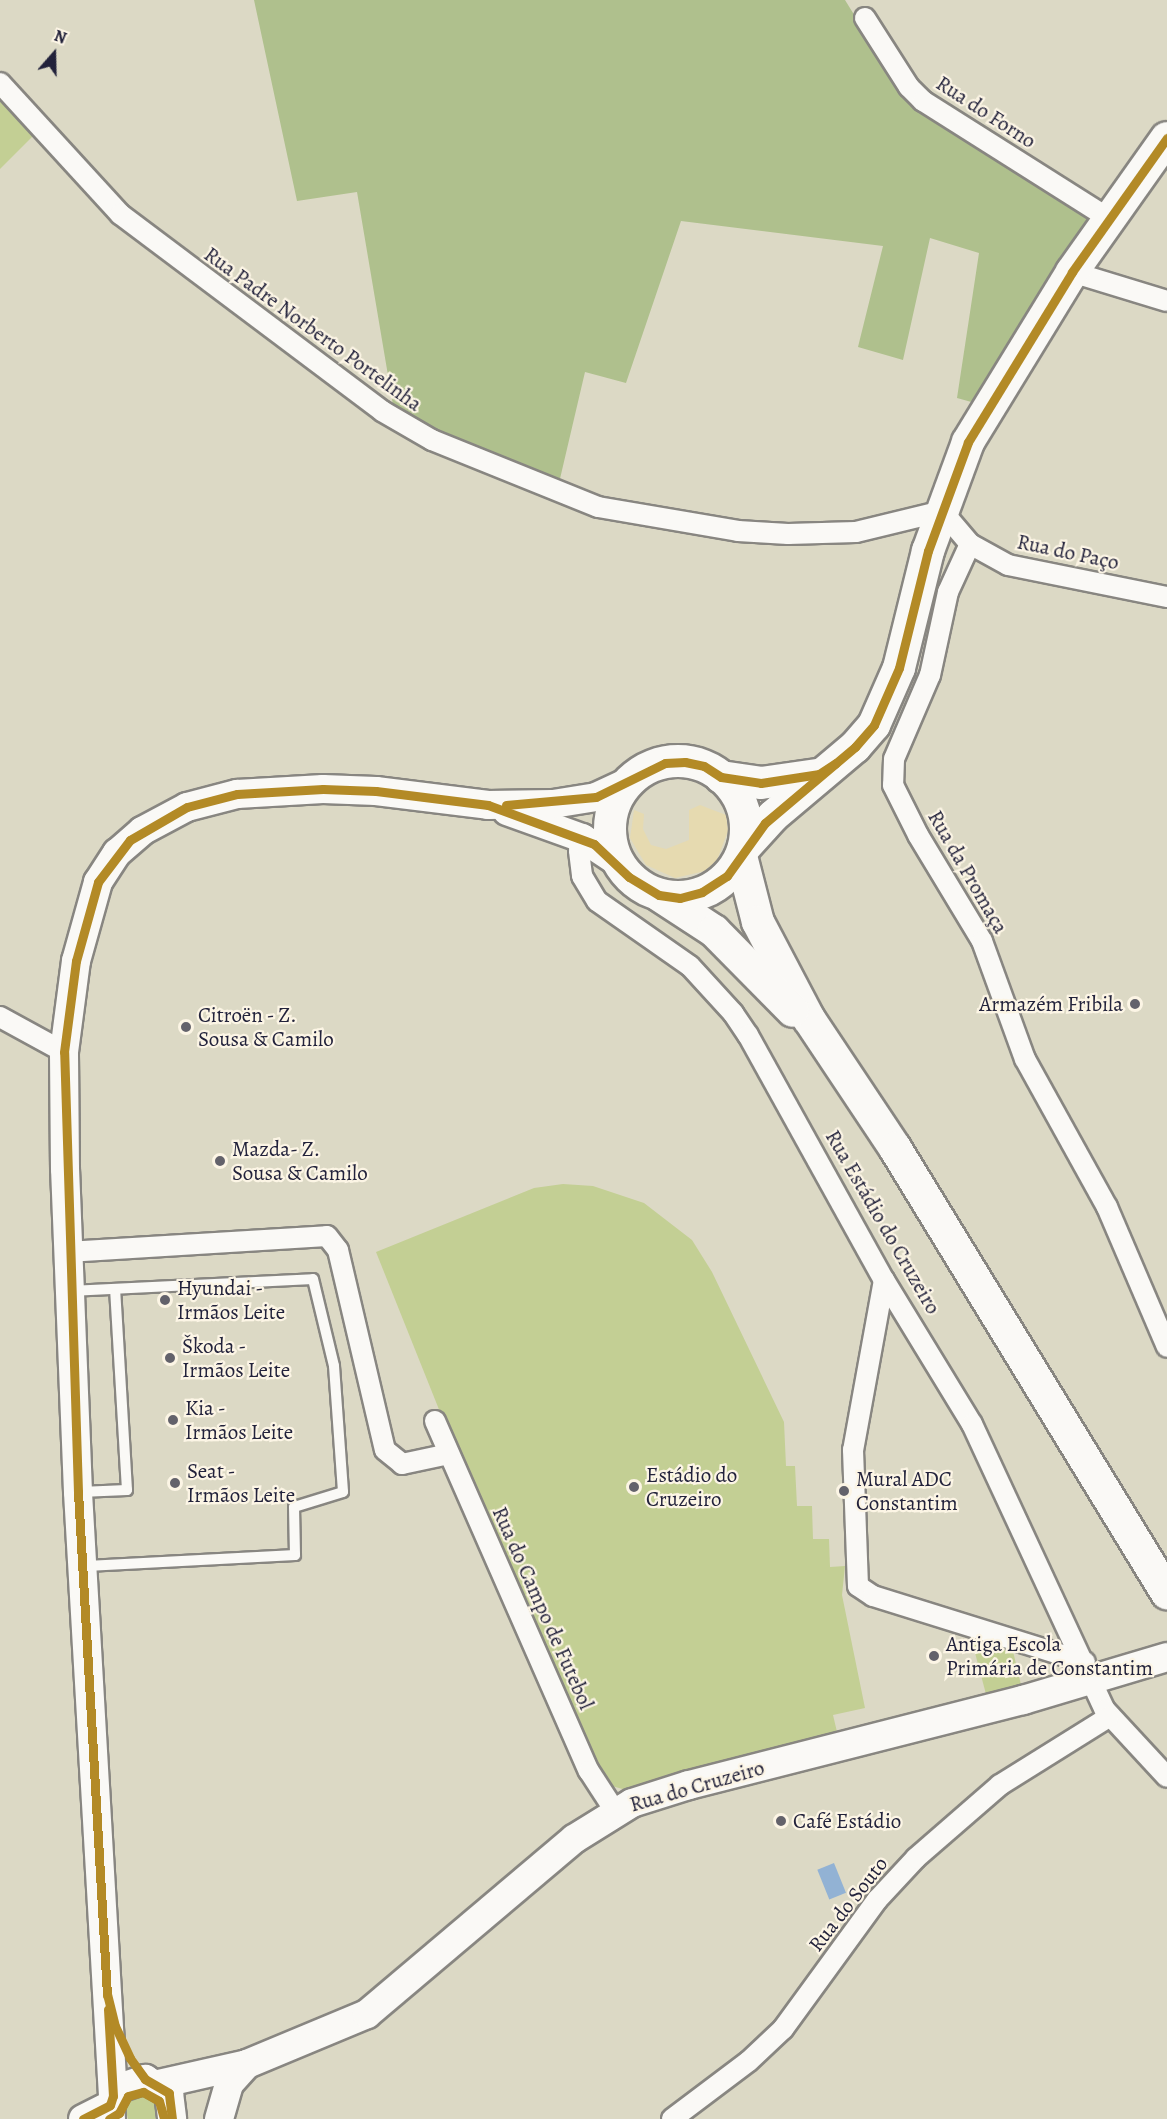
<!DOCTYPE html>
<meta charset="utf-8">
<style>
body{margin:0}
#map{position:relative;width:1167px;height:2119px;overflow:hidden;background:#dcd9c5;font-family:Alegreya,serif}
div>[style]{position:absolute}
.green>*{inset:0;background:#c3cf94}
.forest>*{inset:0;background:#afc08d}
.sand>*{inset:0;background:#e6dab0}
.water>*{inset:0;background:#92b2d4;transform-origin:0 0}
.roads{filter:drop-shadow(2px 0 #888681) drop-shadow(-2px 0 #888681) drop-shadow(0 2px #888681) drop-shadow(0 -2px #888681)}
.lane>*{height:10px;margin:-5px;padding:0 5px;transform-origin:5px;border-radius:5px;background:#faf9f6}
.street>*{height:20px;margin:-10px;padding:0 10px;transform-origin:10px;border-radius:10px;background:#faf9f6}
.secondary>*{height:28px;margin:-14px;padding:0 14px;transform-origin:14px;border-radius:14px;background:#faf9f6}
.primary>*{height:32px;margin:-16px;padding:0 16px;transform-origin:16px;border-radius:16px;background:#faf9f6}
.primary>.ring{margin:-16px;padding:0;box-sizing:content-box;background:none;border:32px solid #faf9f6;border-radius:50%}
.bus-1>*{height:9px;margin:-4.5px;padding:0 4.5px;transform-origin:4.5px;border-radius:4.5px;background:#b38a26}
.bus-2>*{height:9px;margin:-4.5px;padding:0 4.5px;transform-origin:4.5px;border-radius:4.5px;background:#b38a26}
.dots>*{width:16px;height:16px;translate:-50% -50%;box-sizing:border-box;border:3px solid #fcf5e5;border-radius:50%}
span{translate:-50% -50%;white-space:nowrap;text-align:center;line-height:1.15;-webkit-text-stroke:4.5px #fcf5e5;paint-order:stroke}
.street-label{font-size:21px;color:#22223b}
.poi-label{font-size:21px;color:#22223b}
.right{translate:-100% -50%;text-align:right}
.left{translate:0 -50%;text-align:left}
.north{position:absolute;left:24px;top:24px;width:60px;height:60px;-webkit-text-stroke:4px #fcf5e5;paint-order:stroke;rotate:20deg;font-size:16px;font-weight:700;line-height:24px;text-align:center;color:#22223b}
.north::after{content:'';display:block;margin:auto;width:21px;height:27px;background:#22223b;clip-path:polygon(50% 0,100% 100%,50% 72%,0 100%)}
</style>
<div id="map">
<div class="green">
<i style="clip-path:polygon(0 97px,34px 135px,0 169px)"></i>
<i style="clip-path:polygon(563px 1184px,593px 1186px,644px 1203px,692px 1240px,712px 1272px,784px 1422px,786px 1466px,795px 1466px,797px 1506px,812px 1506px,813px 1539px,829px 1539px,830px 1567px,845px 1566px,842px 1595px,865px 1708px,833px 1715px,838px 1736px,626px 1790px,605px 1784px,452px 1442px,376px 1252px,534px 1188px)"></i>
<i style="clip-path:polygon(970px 1634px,1012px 1647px,1022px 1689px,987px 1698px)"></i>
<i style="clip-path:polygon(145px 2093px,158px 2103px,156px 2119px,128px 2119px,125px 2107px,130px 2097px)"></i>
</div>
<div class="forest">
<i style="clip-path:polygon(254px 0,845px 0,895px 81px,917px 109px,1089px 217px,975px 403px,957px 398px,979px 253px,930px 238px,903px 360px,858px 347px,883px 246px,681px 221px,626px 383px,585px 372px,559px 483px,452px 439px,393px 405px,357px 192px,297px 201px)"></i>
</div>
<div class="sand">
<i style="clip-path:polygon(700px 805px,726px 815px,728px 831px,717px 860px,705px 871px,675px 878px,646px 865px,630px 838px,634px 810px,644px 814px,643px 829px,651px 845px,666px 849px,689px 840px,689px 810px)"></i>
</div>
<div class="water">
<i style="left:834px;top:1863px;width:32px;height:18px;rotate:68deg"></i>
</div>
<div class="roads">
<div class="lane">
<i style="left:70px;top:1291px;width:243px;rotate:-2.8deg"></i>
<i style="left:313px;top:1279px;width:89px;rotate:76.4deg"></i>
<i style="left:334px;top:1366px;width:126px;rotate:85.9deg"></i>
<i style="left:343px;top:1492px;width:51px;rotate:163deg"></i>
<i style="left:294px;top:1507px;width:48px;rotate:88.8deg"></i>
<i style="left:295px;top:1555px;width:213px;rotate:177deg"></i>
<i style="left:80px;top:1492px;width:47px;rotate:-2.4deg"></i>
<i style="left:127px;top:1490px;width:201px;rotate:-93.4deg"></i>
</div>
<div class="street">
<i style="left:865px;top:18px;width:82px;rotate:57.5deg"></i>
<i style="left:909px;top:87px;width:20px;rotate:45deg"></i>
<i style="left:923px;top:101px;width:219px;rotate:32.3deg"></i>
<i style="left:0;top:83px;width:178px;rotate:47.5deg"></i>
<i style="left:120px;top:214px;width:328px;rotate:36.9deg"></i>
<i style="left:382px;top:411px;width:58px;rotate:30.1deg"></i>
<i style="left:432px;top:440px;width:179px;rotate:22deg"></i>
<i style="left:598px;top:507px;width:142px;rotate:9.7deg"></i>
<i style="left:738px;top:531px;width:50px;rotate:3.4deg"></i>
<i style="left:788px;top:534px;width:68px;rotate:-1.7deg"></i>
<i style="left:856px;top:532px;width:89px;rotate:-13.7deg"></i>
<i style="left:942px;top:511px;width:43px;rotate:49.7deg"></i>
<i style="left:970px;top:544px;width:43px;rotate:28.9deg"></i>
<i style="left:1008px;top:565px;width:162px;rotate:11.4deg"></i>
<i style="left:1072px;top:272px;width:99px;rotate:17deg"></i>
<i style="left:970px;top:544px;width:53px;rotate:114.6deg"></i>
<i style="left:948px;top:592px;width:85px;rotate:102.2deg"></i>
<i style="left:930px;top:675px;width:91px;rotate:113.2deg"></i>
<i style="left:894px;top:759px;width:26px;rotate:92deg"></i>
<i style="left:893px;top:785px;width:56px;rotate:63.4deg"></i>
<i style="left:918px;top:835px;width:124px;rotate:58.9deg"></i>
<i style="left:982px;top:941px;width:126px;rotate:70deg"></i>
<i style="left:1025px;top:1059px;width:169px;rotate:61deg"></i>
<i style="left:1107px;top:1207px;width:152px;rotate:66.8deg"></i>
<i style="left:582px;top:838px;width:13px;rotate:103deg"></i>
<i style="left:579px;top:851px;width:25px;rotate:83deg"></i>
<i style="left:582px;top:876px;width:29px;rotate:59deg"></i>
<i style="left:597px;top:901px;width:113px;rotate:35deg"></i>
<i style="left:690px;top:966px;width:64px;rotate:47.5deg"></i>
<i style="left:733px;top:1013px;width:27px;rotate:56deg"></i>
<i style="left:748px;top:1035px;width:280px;rotate:61deg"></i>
<i style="left:884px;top:1280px;width:169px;rotate:58.6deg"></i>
<i style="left:972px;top:1424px;width:315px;rotate:65.1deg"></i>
<i style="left:1105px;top:1710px;width:91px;rotate:47.2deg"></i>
<i style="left:0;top:1017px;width:73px;rotate:28.7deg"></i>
<i style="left:67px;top:1252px;width:260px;rotate:-3.5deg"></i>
<i style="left:327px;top:1236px;width:18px;rotate:52deg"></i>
<i style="left:338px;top:1250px;width:205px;rotate:76.8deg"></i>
<i style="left:385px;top:1450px;width:22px;rotate:39deg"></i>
<i style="left:402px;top:1464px;width:48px;rotate:-12deg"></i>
<i style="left:884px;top:1280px;width:173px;rotate:100.3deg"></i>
<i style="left:853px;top:1450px;width:136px;rotate:87.9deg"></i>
<i style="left:858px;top:1586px;width:18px;rotate:34deg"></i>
<i style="left:873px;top:1596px;width:222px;rotate:17.3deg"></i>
<i style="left:435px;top:1421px;width:382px;rotate:66.3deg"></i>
<i style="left:589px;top:1771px;width:48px;rotate:57deg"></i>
<i style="left:672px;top:2119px;width:96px;rotate:-37deg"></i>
<i style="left:749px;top:2061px;width:47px;rotate:-43.3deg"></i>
<i style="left:783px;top:2029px;width:160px;rotate:-53.9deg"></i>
<i style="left:877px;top:1900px;width:57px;rotate:-47.1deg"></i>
<i style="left:916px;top:1858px;width:111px;rotate:-41deg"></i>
<i style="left:1000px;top:1785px;width:128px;rotate:-32deg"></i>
</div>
<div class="secondary">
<i style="left:507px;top:811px;width:80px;rotate:19.8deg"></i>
<i style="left:582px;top:838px;width:43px;rotate:33.7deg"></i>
<i style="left:159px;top:2084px;width:90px;rotate:-12.8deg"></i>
<i style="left:247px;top:2064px;width:130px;rotate:-22.6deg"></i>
<i style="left:367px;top:2014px;width:271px;rotate:-40.2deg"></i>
<i style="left:574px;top:1839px;width:68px;rotate:-31.8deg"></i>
<i style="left:632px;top:1803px;width:60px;rotate:-17.5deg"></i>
<i style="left:689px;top:1785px;width:345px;rotate:-14.3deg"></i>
<i style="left:1023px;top:1700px;width:150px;rotate:-16.6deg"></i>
<i style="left:113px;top:2096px;width:605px;rotate:-93.32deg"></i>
<i style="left:78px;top:1492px;width:323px;rotate:-92.3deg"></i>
<i style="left:65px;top:1169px;width:117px;rotate:-90.5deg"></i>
<i style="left:64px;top:1052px;width:92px;rotate:-82.5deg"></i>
<i style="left:76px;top:961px;width:82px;rotate:-74.4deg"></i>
<i style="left:98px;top:882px;width:35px;rotate:-57deg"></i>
<i style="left:117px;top:853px;width:33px;rotate:-41deg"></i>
<i style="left:142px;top:831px;width:51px;rotate:-28.1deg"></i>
<i style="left:187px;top:807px;width:52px;rotate:-14.6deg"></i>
<i style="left:237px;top:794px;width:86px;rotate:-3.3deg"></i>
<i style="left:323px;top:789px;width:53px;rotate:2.2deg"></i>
<i style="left:376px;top:791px;width:113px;rotate:7.1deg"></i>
<i style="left:488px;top:805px;width:65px;rotate:-0.9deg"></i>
<i style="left:553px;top:804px;width:44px;rotate:-9.2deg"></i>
<i style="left:596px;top:797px;width:38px;rotate:-25deg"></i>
<i style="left:83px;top:2119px;width:30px;rotate:-27deg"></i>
<i style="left:111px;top:2119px;width:14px;rotate:-94deg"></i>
<i style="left:110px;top:2105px;width:19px;rotate:-62deg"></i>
<i style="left:119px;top:2088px;width:28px;rotate:-19deg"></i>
<i style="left:145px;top:2079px;width:28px;rotate:30deg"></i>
<i style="left:169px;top:2093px;width:26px;rotate:83deg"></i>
<i style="left:219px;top:2119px;width:36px;rotate:-74deg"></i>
<i style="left:229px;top:2084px;width:27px;rotate:-48deg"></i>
</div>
<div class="primary">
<i class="ring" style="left:610px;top:761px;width:104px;height:104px"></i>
<i style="left:721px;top:777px;width:40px;rotate:8.5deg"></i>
<i style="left:761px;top:783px;width:58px;rotate:-8deg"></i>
<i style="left:744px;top:848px;width:43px;rotate:-47.8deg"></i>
<i style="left:773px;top:816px;width:107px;rotate:-40.1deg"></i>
<i style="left:855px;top:747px;width:29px;rotate:-49deg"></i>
<i style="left:874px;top:725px;width:62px;rotate:-66.3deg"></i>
<i style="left:899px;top:668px;width:121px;rotate:-76.1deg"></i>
<i style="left:928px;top:551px;width:116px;rotate:-69.8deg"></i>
<i style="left:968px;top:442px;width:199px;rotate:-58.5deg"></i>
<i style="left:1072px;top:272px;width:164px;rotate:-54.7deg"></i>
<i style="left:741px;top:856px;width:68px;rotate:75.6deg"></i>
<i style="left:758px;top:922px;width:110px;rotate:62.3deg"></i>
<i style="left:809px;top:1019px;width:155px;rotate:56.3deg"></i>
<i style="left:895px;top:1148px;width:522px;rotate:58.57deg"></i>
<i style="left:659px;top:895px;width:66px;rotate:33.2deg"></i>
<i style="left:714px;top:931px;width:112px;rotate:45.4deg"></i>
</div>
</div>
<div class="bus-1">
<i style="left:506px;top:805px;width:90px;rotate:-5.1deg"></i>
<i style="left:596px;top:797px;width:77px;rotate:-26.2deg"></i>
<i style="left:665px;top:763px;width:20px;rotate:-3deg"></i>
<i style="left:685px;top:762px;width:19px;rotate:12deg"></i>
<i style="left:704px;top:766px;width:20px;rotate:33deg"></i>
<i style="left:721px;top:777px;width:40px;rotate:8.5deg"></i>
<i style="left:761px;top:783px;width:59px;rotate:-8.8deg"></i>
<i style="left:819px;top:774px;width:20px;rotate:-33deg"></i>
<i style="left:83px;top:2119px;width:30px;rotate:-27deg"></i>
<i style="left:110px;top:2105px;width:9px;rotate:-72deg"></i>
<i style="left:113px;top:2096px;width:87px;rotate:-93.3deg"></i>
<i style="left:172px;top:2119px;width:26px;rotate:-97deg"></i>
<i style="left:169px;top:2093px;width:28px;rotate:-150deg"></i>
<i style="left:145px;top:2079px;width:26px;rotate:-126deg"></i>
<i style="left:130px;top:2058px;width:35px;rotate:-115deg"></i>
<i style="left:115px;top:2026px;width:32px;rotate:-104deg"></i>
<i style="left:107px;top:1995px;width:504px;rotate:-93.3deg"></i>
<i style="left:78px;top:1492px;width:440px;rotate:-91.8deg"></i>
<i style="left:64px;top:1052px;width:92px;rotate:-82.5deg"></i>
<i style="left:76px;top:961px;width:82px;rotate:-74.4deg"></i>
<i style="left:98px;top:882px;width:53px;rotate:-52.7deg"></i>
<i style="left:130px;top:840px;width:66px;rotate:-30.1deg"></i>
<i style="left:187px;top:807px;width:52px;rotate:-14.6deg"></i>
<i style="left:237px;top:794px;width:86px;rotate:-3.3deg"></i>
<i style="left:323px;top:789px;width:53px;rotate:2.2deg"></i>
<i style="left:376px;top:791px;width:113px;rotate:7.1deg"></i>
<i style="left:488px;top:805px;width:113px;rotate:20.2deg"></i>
<i style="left:594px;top:844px;width:48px;rotate:43.3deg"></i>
<i style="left:629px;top:877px;width:35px;rotate:31deg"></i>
<i style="left:659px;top:895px;width:21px;rotate:8deg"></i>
<i style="left:680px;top:898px;width:23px;rotate:-15deg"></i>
<i style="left:702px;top:892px;width:30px;rotate:-33deg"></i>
<i style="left:727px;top:876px;width:65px;rotate:-54.4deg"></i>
<i style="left:765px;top:823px;width:118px;rotate:-40.2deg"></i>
<i style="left:855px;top:747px;width:29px;rotate:-49deg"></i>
<i style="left:874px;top:725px;width:62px;rotate:-66.3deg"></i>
<i style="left:899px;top:668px;width:121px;rotate:-76.1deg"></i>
<i style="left:928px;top:551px;width:116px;rotate:-69.8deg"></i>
<i style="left:968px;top:442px;width:199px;rotate:-58.5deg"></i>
<i style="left:1072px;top:272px;width:164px;rotate:-54.7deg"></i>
</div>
<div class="bus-2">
<i style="left:109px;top:2119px;width:12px;rotate:-31deg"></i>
<i style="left:119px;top:2113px;width:19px;rotate:-62deg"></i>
<i style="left:128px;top:2096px;width:16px;rotate:-15deg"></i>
<i style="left:143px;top:2092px;width:18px;rotate:29deg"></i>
<i style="left:159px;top:2101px;width:19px;rotate:74deg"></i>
</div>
<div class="dots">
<i style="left:1135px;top:1004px;background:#63626b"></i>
<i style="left:186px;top:1027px;background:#63626b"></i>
<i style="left:220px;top:1161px;background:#63626b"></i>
<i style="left:165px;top:1300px;background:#63626b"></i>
<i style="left:170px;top:1358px;background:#63626b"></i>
<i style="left:173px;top:1420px;background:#63626b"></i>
<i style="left:175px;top:1483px;background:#63626b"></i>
<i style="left:634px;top:1487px;background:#63626b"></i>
<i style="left:844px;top:1491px;background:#63626b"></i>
<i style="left:934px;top:1656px;background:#63626b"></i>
<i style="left:781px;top:1821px;background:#63626b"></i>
</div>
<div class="street-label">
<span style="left:986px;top:112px;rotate:33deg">Rua do Forno</span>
<span style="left:313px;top:329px;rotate:36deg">Rua Padre Norberto Portelinha</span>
<span style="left:1068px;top:552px;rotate:12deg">Rua do Paço</span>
<span style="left:968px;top:872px;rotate:60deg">Rua da Promaça</span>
<span style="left:883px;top:1222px;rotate:60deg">Rua Estádio do Cruzeiro</span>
<span style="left:543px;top:1608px;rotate:66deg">Rua do Campo de Futebol</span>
<span style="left:697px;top:1786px;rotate:-16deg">Rua do Cruzeiro</span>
<span style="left:848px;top:1904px;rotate:-52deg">Rua do Souto</span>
</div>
<div class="poi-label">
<span class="right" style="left:1123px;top:1004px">Armazém Fribila</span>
<span class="left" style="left:198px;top:1027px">Citroën - Z.<br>Sousa &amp; Camilo</span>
<span class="left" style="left:232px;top:1161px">Mazda- Z.<br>Sousa &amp; Camilo</span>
<span class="left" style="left:177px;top:1300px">Hyundai -<br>Irmãos Leite</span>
<span class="left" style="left:182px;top:1358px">Škoda -<br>Irmãos Leite</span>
<span class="left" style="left:185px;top:1420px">Kia -<br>Irmãos Leite</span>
<span class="left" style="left:187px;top:1483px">Seat -<br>Irmãos Leite</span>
<span class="left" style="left:646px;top:1487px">Estádio do<br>Cruzeiro</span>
<span class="left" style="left:856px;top:1491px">Mural ADC<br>Constantim</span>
<span class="left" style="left:946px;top:1656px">Antiga Escola<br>Primária de Constantim</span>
<span class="left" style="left:793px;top:1821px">Café Estádio</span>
</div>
<div class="north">N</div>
</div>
